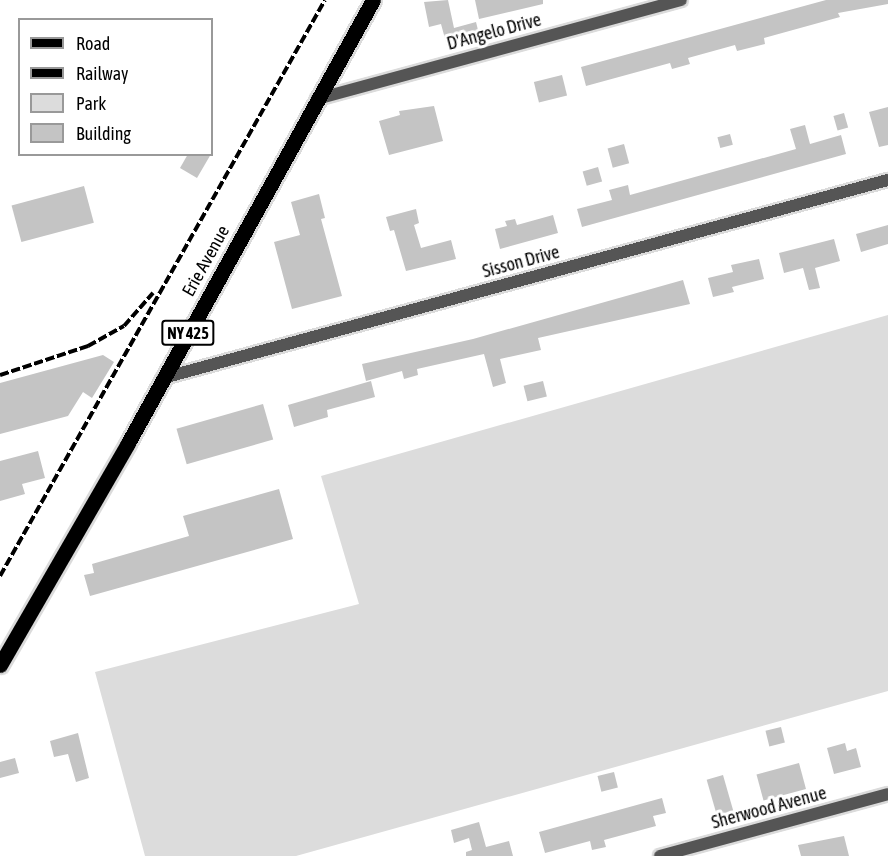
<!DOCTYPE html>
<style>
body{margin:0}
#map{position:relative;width:888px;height:856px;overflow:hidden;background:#fff;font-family:"Asap Condensed",sans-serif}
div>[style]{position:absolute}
.green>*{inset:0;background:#dcdcdc}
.building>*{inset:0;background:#c4c4c4;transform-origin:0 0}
.roads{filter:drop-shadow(2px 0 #dbdbdb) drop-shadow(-2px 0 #dbdbdb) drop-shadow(0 2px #dbdbdb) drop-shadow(0 -2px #dbdbdb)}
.minor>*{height:12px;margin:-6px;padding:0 6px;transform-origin:6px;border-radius:6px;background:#555}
.primary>*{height:15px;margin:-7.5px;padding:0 7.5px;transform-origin:7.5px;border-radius:7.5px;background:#000}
.rail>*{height:4px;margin-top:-2px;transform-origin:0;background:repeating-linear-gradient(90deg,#000 0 9px,transparent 0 12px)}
span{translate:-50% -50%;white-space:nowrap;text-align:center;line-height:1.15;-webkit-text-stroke:6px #fff;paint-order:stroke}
.shield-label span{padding:2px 4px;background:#fff;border:2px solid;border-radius:4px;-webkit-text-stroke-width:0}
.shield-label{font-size:16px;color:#000;font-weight:700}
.street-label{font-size:18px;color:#000}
.legend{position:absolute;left:18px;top:18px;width:195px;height:138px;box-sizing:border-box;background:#fff;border:2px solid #999;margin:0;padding:8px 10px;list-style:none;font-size:18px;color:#000}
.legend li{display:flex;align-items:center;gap:12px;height:30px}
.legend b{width:30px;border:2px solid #999}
</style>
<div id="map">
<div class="green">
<i style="clip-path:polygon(888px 315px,888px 691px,296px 856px,145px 856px,95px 672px,359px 604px,321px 476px)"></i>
</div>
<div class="building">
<i style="clip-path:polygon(448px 0,454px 28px,476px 22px,480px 38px,447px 46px,441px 24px,429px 27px,424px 2px)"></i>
<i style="clip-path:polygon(475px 0,543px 0,543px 4px,479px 19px)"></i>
<i style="clip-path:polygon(826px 0,888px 0,888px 4px,838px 13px,840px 17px,764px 38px,765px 44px,737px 51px,735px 45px,688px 58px,690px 64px,672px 69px,670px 63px,586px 86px,581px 67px)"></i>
<i style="left:562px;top:75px;width:21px;height:29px;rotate:76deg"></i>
<i style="clip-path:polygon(434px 106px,443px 141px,389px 155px,379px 121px,400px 115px,399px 111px)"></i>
<i style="clip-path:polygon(888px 107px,888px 145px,879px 147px,869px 112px)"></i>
<i style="left:844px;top:113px;width:15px;height:11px;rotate:74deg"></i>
<i style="clip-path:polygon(805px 125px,810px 144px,841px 135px,846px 154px,582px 227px,577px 209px,612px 200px,609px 190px,628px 185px,630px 195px,796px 149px,790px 129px)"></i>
<i style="left:730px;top:134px;width:11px;height:13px;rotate:75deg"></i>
<i style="left:624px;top:144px;width:20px;height:17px;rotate:75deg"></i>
<i style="clip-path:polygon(188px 154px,211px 154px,197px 178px,180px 168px)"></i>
<i style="left:598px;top:167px;width:15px;height:16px;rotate:74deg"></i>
<i style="left:84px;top:186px;width:38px;height:75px;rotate:75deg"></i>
<i style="clip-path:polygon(319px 194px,325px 218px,321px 219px,342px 296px,292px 309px,274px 242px,300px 235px,291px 202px)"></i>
<i style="clip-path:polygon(416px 209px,419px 223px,414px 225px,421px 248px,451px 240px,456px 259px,406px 271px,394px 230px,390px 231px,386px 217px)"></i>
<i style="clip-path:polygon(553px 215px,558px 233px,500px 249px,495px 229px,507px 226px,505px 221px,515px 219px,517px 225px)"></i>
<i style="clip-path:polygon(888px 225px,888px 244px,861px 252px,856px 234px)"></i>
<i style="clip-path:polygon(834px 239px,840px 261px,815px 268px,820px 288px,809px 290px,803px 268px,784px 273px,779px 253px)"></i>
<i style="clip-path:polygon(759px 259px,764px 279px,732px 287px,734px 292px,713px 297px,708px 278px,733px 272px,731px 265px)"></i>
<i style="clip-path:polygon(683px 280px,690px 304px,538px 338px,541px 350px,500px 359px,506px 383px,493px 387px,484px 354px,417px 369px,418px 375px,404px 379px,402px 371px,366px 381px,362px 364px,473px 339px)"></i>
<i style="clip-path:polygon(103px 355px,114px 362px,92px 398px,83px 392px,68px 416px,0 434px,0 383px)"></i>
<i style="clip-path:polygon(371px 381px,375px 397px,327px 410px,328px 417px,294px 427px,288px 405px)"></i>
<i style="left:543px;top:381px;width:16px;height:20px;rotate:76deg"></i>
<i style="left:263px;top:404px;width:37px;height:90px;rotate:74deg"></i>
<i style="clip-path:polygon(38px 451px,45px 478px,22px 484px,25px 494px,0 501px,0 461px)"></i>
<i style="clip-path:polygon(279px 489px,293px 539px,90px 596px,84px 575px,94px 573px,92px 564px,189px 536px,183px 516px)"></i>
<i style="left:781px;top:727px;width:16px;height:16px;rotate:76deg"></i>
<i style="clip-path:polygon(78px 733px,89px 778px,76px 782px,68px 754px,54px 757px,50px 741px)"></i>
<i style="clip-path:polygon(845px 743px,847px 751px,856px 748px,861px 767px,834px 774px,827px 748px)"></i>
<i style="clip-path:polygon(15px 758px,19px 773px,0 778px,0 762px)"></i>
<i style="left:799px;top:763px;width:27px;height:44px;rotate:75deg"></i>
<i style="left:614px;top:772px;width:16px;height:17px;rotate:76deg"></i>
<i style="left:723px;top:775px;width:37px;height:17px;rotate:74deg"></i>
<i style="clip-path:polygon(662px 798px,666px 813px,653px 816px,656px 826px,604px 840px,606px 847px,592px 850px,590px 841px,545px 853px,539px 832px)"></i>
<i style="clip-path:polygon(479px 822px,486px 847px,509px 841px,513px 856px,466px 856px,466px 852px,472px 850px,469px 838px,454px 843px,451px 830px)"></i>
<i style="clip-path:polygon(844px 836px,849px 856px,801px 856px,798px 845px)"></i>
</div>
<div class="roads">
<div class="minor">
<i style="left:317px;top:99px;width:377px;rotate:-15.2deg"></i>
<i style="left:163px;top:378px;width:752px;rotate:-15.28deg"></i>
<i style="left:660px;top:856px;width:236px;rotate:-15.2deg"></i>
</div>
<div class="primary">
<i style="left:0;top:665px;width:256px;rotate:-60deg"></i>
<i style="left:128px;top:443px;width:506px;rotate:-61.06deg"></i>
</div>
</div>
<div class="rail">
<i style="left:0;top:375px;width:93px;rotate:-18.2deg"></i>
<i style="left:88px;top:346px;width:41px;rotate:-29.1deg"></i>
<i style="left:124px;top:326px;width:44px;rotate:-48.7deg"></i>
<i style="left:0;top:576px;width:661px;rotate:-60.57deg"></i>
</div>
<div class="shield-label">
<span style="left:188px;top:333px">NY 425</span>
</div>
<div class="street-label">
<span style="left:494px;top:32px;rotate:-15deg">D'Angelo Drive</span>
<span style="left:206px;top:261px;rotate:-61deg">Erie Avenue</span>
<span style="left:521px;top:262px;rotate:-15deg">Sisson Drive</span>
<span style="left:769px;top:808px;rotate:-15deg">Sherwood Avenue</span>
</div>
<ul class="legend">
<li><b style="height:8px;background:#000"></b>Road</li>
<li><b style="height:8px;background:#000"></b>Railway</li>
<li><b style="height:16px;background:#dcdcdc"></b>Park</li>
<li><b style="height:16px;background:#c4c4c4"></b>Building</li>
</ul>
</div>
